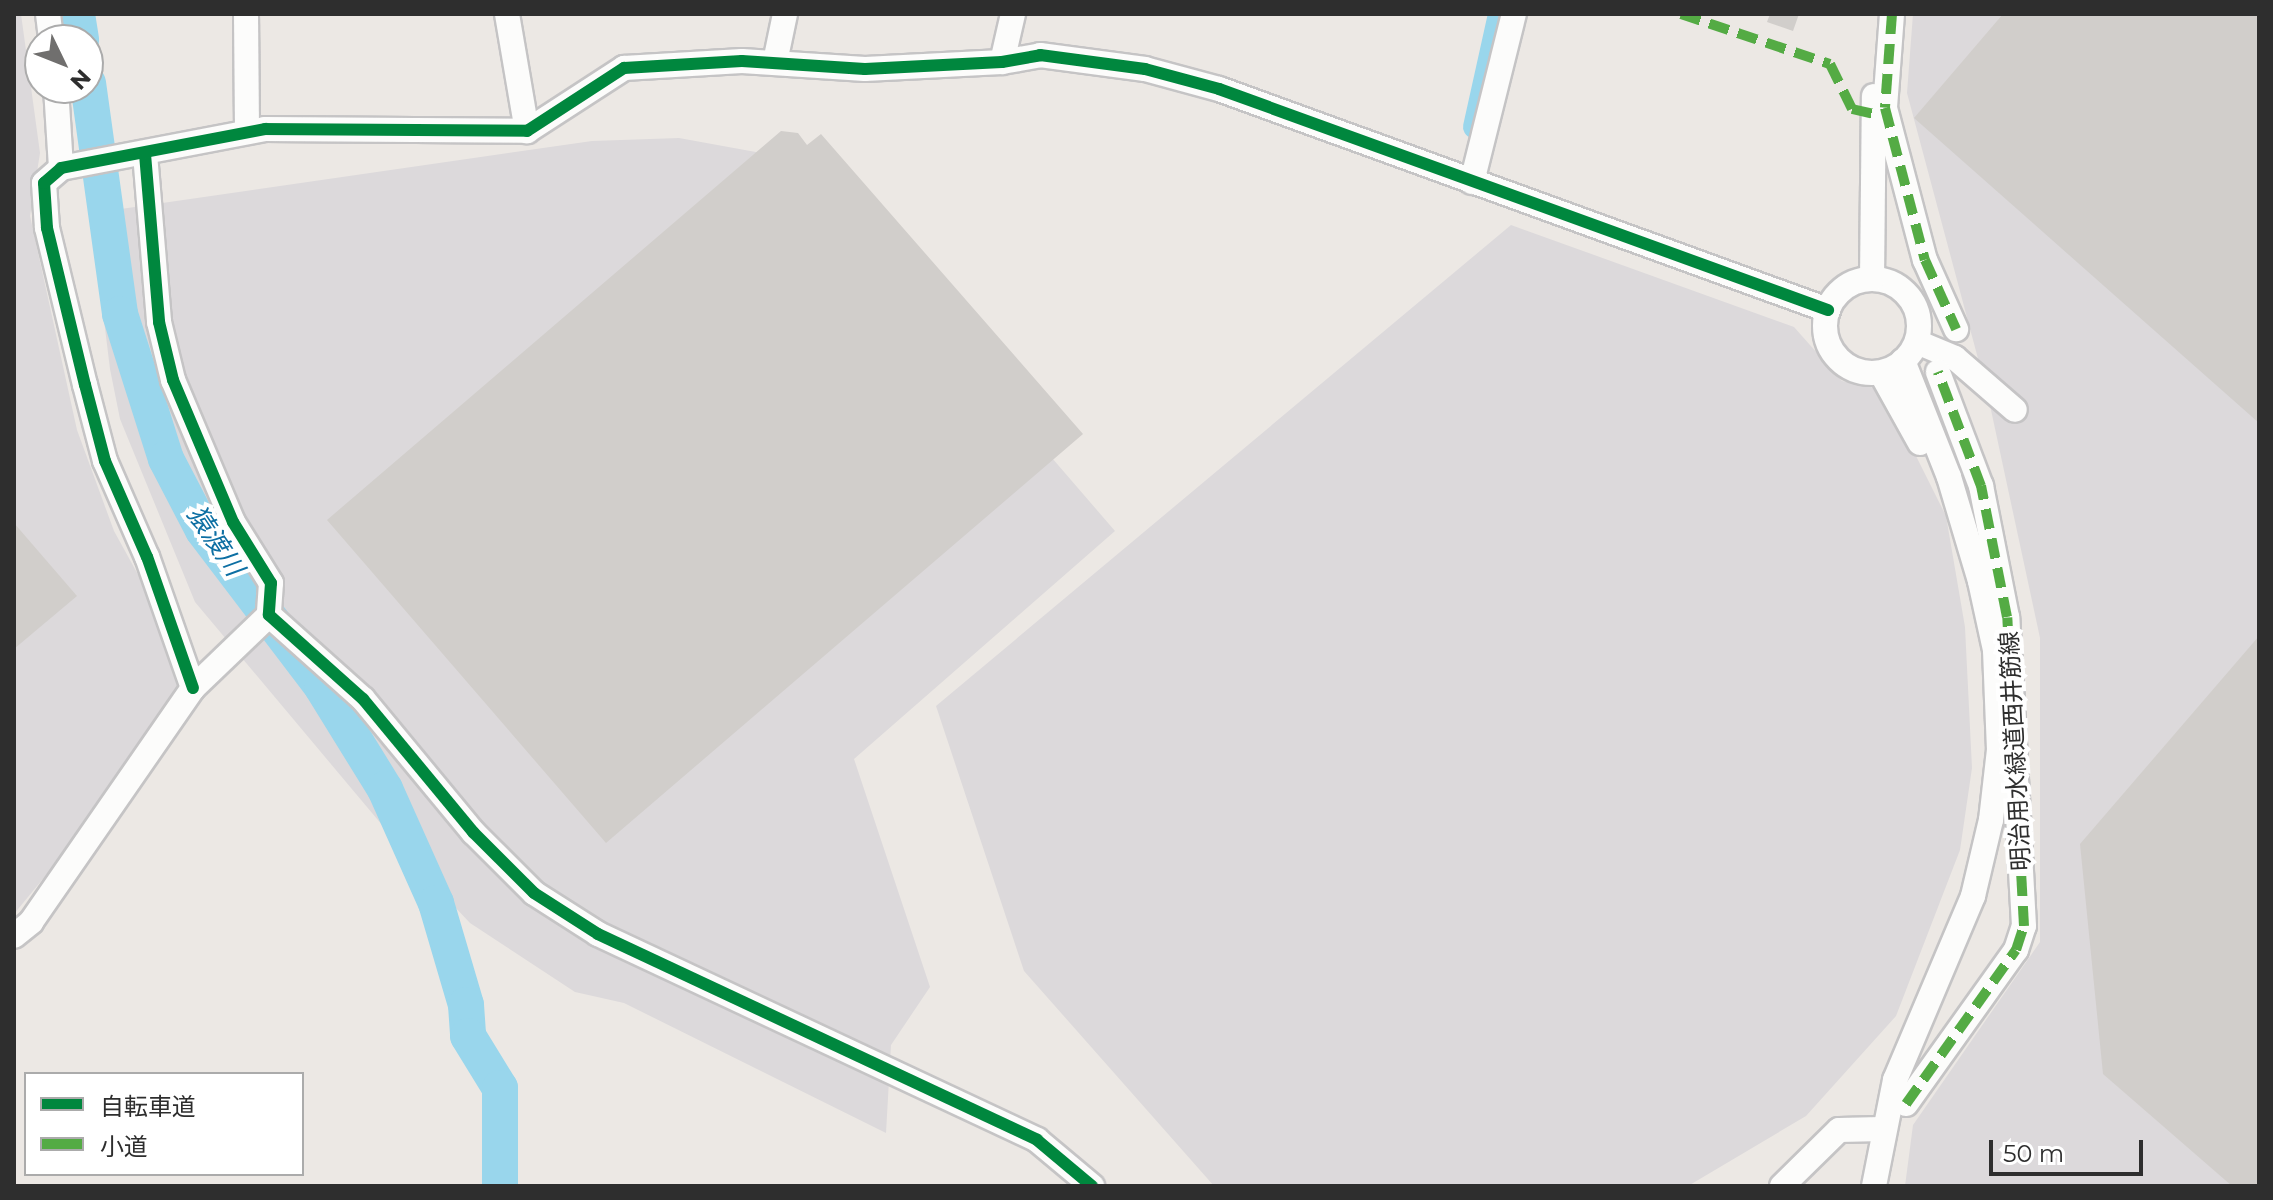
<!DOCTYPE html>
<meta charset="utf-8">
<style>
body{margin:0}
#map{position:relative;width:2273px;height:1200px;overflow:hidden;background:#ece8e4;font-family:Montserrat,"Noto Sans JP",sans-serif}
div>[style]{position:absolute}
.industrial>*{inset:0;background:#dcd9db}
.canal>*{height:22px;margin:-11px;padding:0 11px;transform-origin:11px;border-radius:11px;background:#99d6ec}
.river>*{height:36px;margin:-18px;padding:0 18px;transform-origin:18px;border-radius:18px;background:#99d6ec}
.building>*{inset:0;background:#d1cecb}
.roads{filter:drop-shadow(2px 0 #c5c4c5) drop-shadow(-2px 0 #c5c4c5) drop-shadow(0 2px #c5c4c5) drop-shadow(0 -2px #c5c4c5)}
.minor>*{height:24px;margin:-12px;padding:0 12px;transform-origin:12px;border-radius:12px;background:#fcfcfb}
.minor>.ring{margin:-12px;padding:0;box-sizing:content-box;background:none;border:24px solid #fcfcfb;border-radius:50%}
.quiet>*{height:10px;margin-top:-5px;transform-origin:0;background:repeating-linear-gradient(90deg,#54ab44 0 20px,transparent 0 30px)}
.cycleway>*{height:12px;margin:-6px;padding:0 6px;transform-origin:6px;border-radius:6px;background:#00873e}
span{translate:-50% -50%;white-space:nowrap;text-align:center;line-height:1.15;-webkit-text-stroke:8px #fff;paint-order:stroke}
.street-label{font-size:24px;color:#2e2e2e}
.water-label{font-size:26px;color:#0d6fa3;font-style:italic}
.frame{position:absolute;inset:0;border:16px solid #2e2e2e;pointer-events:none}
.legend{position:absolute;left:24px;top:1072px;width:280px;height:104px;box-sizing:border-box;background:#fff;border:2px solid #ababab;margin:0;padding:10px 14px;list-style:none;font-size:24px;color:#2e2e2e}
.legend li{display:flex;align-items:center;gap:16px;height:40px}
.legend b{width:40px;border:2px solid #ababab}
.north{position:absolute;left:24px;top:24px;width:80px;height:80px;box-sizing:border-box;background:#fff;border:2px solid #ababab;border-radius:50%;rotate:133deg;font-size:22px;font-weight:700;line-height:32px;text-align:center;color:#2e2e2e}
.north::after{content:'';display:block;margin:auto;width:28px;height:36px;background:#706f6e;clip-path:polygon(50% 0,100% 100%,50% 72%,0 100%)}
.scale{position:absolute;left:1989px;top:1140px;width:154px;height:36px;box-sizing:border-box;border:4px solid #2e2e2e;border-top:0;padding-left:10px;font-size:24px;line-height:28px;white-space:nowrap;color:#2e2e2e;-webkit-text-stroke:6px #fff;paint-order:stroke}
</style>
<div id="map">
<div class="industrial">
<i style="clip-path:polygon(14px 14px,21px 14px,40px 153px,30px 216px,77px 430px,114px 531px,194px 676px,195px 694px,14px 914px)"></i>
<i style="clip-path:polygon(1913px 14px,2259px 14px,2259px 1186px,1905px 1186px,1913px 1125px,2040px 942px,2040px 638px,1988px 396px,1907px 93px)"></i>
<i style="clip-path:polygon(679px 138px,794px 159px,1115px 531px,854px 759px,930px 987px,891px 1045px,886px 1133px,624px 1003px,575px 992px,470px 923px,419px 869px,195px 602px,120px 419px,110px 369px,92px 222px,100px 212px,592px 141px)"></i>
<i style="clip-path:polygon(1511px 225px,1794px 327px,1842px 381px,1880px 389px,1888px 400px,1946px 516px,1965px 627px,1972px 768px,1960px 850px,1896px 1016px,1806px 1116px,1688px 1186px,1214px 1186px,1024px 971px,936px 706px)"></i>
</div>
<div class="canal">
<i style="left:1474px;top:127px;width:116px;rotate:-77.5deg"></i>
</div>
<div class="river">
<i style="left:77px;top:14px;width:26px;rotate:81deg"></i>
<i style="left:88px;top:83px;width:233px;rotate:82.1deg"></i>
<i style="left:120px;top:314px;width:152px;rotate:72.4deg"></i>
<i style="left:166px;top:459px;width:80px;rotate:62.5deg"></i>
<i style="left:203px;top:530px;width:197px;rotate:52.8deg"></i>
<i style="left:322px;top:687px;width:120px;rotate:58.3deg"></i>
<i style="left:385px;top:789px;width:125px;rotate:65.9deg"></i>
<i style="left:436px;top:903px;width:106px;rotate:73.6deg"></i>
<i style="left:466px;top:1005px;width:31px;rotate:86deg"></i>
<i style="left:468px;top:1036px;width:61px;rotate:58.4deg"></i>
<i style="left:500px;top:1088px;width:98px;rotate:90deg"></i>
</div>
<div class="building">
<i style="clip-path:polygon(1770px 14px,1799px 14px,1793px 31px,1767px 22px)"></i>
<i style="clip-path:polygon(2003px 14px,2259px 14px,2259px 423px,1914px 118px)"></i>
<i style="clip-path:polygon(781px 131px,798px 133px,807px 145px,821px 134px,1083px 434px,606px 843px,327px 520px)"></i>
<i style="clip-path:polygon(14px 523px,77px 596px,14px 649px)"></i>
<i style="clip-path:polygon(2259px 636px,2259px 1186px,2232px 1186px,2103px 1074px,2080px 844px)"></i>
</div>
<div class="roads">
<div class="minor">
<i style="left:48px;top:14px;width:26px;rotate:83deg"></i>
<i style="left:246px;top:14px;width:118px;rotate:89.5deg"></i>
<i style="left:507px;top:14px;width:119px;rotate:80.3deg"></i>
<i style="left:1892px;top:14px;width:94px;rotate:94.3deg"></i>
<i style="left:1885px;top:108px;width:157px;rotate:75.3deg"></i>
<i style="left:1925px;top:260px;width:76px;rotate:65.8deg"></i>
<i style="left:775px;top:62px;width:49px;rotate:-78.2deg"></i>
<i style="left:1002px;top:62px;width:49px;rotate:-77.1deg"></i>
<i style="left:56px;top:88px;width:80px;rotate:86.4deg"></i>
<i style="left:145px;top:154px;width:169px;rotate:85.2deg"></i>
<i style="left:159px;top:322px;width:60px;rotate:76.4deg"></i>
<i style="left:173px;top:380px;width:154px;rotate:67.1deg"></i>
<i style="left:233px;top:522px;width:72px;rotate:58.1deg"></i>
<i style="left:271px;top:583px;width:32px;rotate:94deg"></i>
<i style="left:269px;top:615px;width:126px;rotate:41.8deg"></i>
<i style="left:363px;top:699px;width:173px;rotate:50.4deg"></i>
<i style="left:473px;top:832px;width:86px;rotate:45deg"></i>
<i style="left:534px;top:893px;width:76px;rotate:32.6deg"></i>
<i style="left:598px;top:934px;width:485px;rotate:25.1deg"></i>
<i style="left:1037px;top:1140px;width:72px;rotate:39.9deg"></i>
<i style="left:1472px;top:182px;width:173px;rotate:-76deg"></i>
<i class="ring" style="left:1825px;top:279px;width:70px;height:70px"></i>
<i style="left:1872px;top:279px;width:183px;rotate:-89.4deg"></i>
<i style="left:1917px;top:342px;width:41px;rotate:22.8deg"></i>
<i style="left:1955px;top:358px;width:79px;rotate:40.9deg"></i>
<i style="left:1881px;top:373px;width:80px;rotate:60.9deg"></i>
<i style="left:193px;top:688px;width:139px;rotate:-109.3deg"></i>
<i style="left:147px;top:557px;width:105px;rotate:-113.6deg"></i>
<i style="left:105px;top:461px;width:79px;rotate:-104.7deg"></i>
<i style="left:85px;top:385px;width:162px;rotate:-103.6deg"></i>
<i style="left:47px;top:228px;width:45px;rotate:-93.8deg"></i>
<i style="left:44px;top:183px;width:23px;rotate:-41deg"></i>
<i style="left:61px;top:168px;width:208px;rotate:-10.8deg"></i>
<i style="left:265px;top:129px;width:262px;rotate:0.4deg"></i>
<i style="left:527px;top:131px;width:116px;rotate:-33deg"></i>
<i style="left:624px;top:68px;width:118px;rotate:-3.4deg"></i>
<i style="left:742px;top:61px;width:123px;rotate:3.7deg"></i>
<i style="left:865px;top:69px;width:137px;rotate:-2.9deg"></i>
<i style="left:1002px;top:62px;width:39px;rotate:-10deg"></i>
<i style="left:1040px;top:55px;width:106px;rotate:7.6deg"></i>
<i style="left:1145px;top:69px;width:77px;rotate:15.1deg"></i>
<i style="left:1219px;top:89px;width:648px;rotate:19.95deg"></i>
<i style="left:14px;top:936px;width:22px;rotate:-39deg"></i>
<i style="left:31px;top:922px;width:285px;rotate:-55.3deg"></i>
<i style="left:193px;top:688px;width:105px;rotate:-43.8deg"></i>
<i style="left:1906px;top:1104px;width:189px;rotate:-54.5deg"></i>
<i style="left:2016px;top:950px;width:25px;rotate:-72deg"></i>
<i style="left:2024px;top:926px;width:309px;rotate:-93.1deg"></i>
<i style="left:2007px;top:617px;width:134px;rotate:-101.2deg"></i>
<i style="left:1981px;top:486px;width:122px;rotate:-110.7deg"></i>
<i style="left:1782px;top:1186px;width:80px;rotate:-44.5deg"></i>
<i style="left:1839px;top:1130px;width:43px;rotate:-1.3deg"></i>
<i style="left:1874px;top:1186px;width:108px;rotate:-78.8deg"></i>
<i style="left:1895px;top:1080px;width:200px;rotate:-67deg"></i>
<i style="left:1973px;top:896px;width:78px;rotate:-76.7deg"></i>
<i style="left:1991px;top:820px;width:70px;rotate:-83.5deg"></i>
<i style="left:1999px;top:750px;width:100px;rotate:-92.3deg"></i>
<i style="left:1995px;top:650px;width:71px;rotate:-102.3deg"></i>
<i style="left:1980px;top:581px;width:109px;rotate:-106.6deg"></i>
<i style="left:1949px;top:477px;width:125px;rotate:-111.6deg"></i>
</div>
</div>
<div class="quiet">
<i style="left:1681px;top:14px;width:157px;rotate:18.6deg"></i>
<i style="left:1830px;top:64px;width:50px;rotate:63.9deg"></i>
<i style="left:1852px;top:109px;width:22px;rotate:13deg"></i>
<i style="left:1892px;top:14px;width:94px;rotate:94.3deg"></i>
<i style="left:1885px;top:108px;width:157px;rotate:75.3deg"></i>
<i style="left:1925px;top:260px;width:76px;rotate:65.8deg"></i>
<i style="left:1906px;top:1104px;width:189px;rotate:-54.5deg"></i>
<i style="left:2016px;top:950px;width:25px;rotate:-72deg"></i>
<i style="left:2024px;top:926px;width:309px;rotate:-93.1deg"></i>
<i style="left:2007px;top:617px;width:134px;rotate:-101.2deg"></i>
<i style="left:1981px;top:486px;width:122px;rotate:-110.7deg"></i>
</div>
<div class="cycleway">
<i style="left:145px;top:154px;width:169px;rotate:85.2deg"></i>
<i style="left:159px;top:322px;width:60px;rotate:76.4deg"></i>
<i style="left:173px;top:380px;width:154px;rotate:67.1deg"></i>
<i style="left:233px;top:522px;width:72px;rotate:58.1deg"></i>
<i style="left:271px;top:583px;width:32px;rotate:94deg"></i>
<i style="left:269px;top:615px;width:126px;rotate:41.8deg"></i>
<i style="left:363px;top:699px;width:173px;rotate:50.4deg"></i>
<i style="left:473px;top:832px;width:86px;rotate:45deg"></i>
<i style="left:534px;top:893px;width:76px;rotate:32.6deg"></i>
<i style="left:598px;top:934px;width:485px;rotate:25.1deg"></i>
<i style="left:1037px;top:1140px;width:72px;rotate:39.9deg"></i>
<i style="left:193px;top:688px;width:139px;rotate:-109.3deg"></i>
<i style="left:147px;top:557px;width:105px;rotate:-113.6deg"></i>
<i style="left:105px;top:461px;width:79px;rotate:-104.7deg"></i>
<i style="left:85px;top:385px;width:162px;rotate:-103.6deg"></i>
<i style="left:47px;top:228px;width:45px;rotate:-93.8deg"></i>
<i style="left:44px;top:183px;width:23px;rotate:-41deg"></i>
<i style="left:61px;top:168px;width:208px;rotate:-10.8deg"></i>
<i style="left:265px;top:129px;width:262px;rotate:0.4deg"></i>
<i style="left:527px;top:131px;width:116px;rotate:-33deg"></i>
<i style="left:624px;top:68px;width:118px;rotate:-3.4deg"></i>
<i style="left:742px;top:61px;width:123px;rotate:3.7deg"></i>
<i style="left:865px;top:69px;width:137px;rotate:-2.9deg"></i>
<i style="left:1002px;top:62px;width:39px;rotate:-10deg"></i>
<i style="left:1040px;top:55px;width:106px;rotate:7.6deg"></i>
<i style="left:1145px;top:69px;width:77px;rotate:15.1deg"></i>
<i style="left:1219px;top:89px;width:648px;rotate:19.95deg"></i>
</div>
<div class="street-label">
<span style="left:2015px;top:751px;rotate:-93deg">明治用水緑道西井筋線</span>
</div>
<div class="water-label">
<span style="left:215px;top:541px;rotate:56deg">猿渡川</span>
</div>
<div class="frame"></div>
<ul class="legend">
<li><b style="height:10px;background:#00873e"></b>自転車道</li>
<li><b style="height:10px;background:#54ab44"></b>小道</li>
</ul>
<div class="north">N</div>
<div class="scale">50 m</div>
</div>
